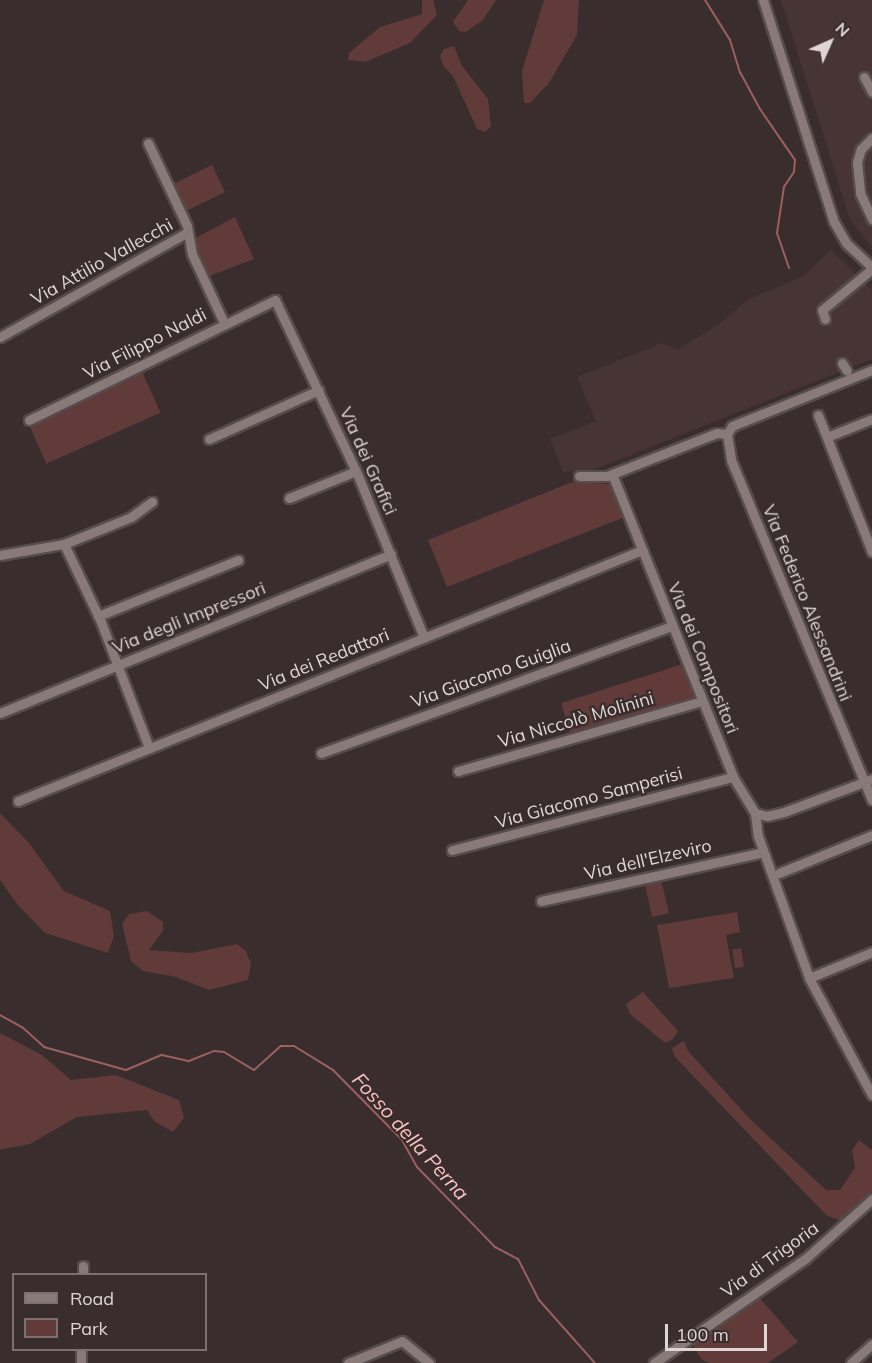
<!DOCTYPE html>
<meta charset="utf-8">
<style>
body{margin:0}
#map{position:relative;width:872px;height:1363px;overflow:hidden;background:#392d2d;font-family:Mulish,sans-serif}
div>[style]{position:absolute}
.built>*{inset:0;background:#473434}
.green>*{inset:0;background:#613a3a;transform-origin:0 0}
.stream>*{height:2px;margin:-1px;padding:0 1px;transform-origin:1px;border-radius:1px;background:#9b605f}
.roads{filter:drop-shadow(2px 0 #554c4b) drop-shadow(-2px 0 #554c4b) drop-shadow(0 2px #554c4b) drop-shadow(0 -2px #554c4b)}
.minor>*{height:9px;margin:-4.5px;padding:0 4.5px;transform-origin:4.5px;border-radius:4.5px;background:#877a79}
span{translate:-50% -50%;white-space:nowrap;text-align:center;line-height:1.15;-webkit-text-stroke:4.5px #392d2d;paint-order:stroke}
.street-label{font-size:18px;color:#ded6d6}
.water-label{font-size:20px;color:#fbc3c1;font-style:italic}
.legend{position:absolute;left:12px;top:1273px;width:195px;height:78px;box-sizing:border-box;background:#392d2d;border:2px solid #7b7171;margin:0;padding:8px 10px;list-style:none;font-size:18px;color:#ded6d6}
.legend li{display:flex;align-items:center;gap:12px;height:30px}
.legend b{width:30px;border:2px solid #7b7171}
.north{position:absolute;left:800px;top:12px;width:60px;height:60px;-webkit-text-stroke:4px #392d2d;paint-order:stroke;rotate:45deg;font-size:16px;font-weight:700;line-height:24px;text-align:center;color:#ded6d6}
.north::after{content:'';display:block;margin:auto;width:21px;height:27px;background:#ded6d6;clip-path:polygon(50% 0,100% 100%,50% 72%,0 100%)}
.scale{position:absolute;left:665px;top:1324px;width:102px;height:27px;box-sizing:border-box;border:3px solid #ded6d6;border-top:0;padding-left:8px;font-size:18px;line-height:21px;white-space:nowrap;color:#ded6d6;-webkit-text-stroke:4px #392d2d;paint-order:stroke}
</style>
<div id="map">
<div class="built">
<i style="clip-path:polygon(781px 0,872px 0,872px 247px,850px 220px)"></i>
<i style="clip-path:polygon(831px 250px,872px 290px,872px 359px,593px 470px,563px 472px,550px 439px,596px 421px,577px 377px,662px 343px,678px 350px,719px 324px,747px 300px,803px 276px)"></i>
</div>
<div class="green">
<i style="clip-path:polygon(422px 0,433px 0,437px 15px,410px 43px,365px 62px,348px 60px,349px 53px,380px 27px,422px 14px)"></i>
<i style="clip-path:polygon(468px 0,496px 0,483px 20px,466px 32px,459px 31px,453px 22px)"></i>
<i style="clip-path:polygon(544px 0,579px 0,577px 35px,549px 83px,530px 103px,524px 103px,522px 71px)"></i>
<i style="clip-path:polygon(454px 46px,462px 66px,488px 99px,491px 126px,485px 132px,477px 129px,453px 76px,444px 67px,440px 56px,444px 49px)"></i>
<i style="left:212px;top:165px;width:30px;height:45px;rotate:64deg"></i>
<i style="clip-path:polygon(235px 217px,254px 259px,207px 277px,192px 240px)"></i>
<i style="left:141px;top:369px;width:48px;height:125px;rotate:66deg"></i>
<i style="clip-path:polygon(572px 482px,611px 484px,625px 517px,447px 587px,428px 540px)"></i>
<i style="clip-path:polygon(683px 664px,696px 695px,692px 700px,570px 734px,561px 703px)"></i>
<i style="clip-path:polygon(0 813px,29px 843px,64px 891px,110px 911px,114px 936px,108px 953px,45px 933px,17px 904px,0 880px)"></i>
<i style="left:661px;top:879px;width:35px;height:17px;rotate:77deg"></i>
<i style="clip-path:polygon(147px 911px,163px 922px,163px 931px,149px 950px,192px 953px,237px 944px,246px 951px,251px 964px,248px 980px,209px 990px,176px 977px,143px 971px,131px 961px,122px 924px,129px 914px)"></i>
<i style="clip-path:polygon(737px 912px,740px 932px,726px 935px,734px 978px,669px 988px,657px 925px)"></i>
<i style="left:741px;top:948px;width:19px;height:9px;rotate:81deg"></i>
<i style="clip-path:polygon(643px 992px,678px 1031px,672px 1040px,665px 1043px,630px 1014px,626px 1004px)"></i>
<i style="clip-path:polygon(0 1033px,42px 1055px,71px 1080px,116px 1075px,179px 1100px,184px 1118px,173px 1132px,155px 1122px,147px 1110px,77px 1117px,30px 1144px,0 1150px)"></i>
<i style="clip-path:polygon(684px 1041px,688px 1051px,750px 1119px,826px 1190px,840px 1190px,855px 1168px,852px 1150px,859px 1140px,872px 1150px,872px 1192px,843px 1221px,827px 1216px,675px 1057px,672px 1048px)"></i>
<i style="clip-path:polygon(759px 1297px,798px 1342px,768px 1363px,709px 1363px,701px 1359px,693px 1345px)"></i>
</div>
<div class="stream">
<i style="left:705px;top:0;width:47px;rotate:58deg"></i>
<i style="left:730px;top:40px;width:34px;rotate:73deg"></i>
<i style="left:740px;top:72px;width:42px;rotate:61.6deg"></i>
<i style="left:760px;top:109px;width:62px;rotate:55.5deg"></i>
<i style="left:795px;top:160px;width:12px;rotate:95deg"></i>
<i style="left:794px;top:172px;width:18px;rotate:124deg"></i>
<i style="left:784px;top:187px;width:47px;rotate:98.7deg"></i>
<i style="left:777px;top:233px;width:37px;rotate:71deg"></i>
<i style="left:0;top:1015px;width:25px;rotate:29deg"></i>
<i style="left:22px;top:1027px;width:30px;rotate:42deg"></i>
<i style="left:44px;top:1047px;width:85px;rotate:15.7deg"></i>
<i style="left:126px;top:1070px;width:39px;rotate:-23deg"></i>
<i style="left:162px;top:1055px;width:28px;rotate:13deg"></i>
<i style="left:189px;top:1061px;width:27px;rotate:-22deg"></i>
<i style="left:214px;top:1051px;width:10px;rotate:6deg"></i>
<i style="left:224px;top:1052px;width:35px;rotate:31deg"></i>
<i style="left:254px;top:1070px;width:36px;rotate:-42deg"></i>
<i style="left:281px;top:1046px;width:13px"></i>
<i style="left:294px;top:1046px;width:46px;rotate:31.6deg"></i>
<i style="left:333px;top:1070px;width:98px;rotate:45.4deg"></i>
<i style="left:402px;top:1140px;width:31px;rotate:61deg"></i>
<i style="left:417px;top:1167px;width:112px;rotate:45.7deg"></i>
<i style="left:495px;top:1247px;width:26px;rotate:28deg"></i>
<i style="left:518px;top:1259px;width:46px;rotate:62.9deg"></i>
<i style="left:539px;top:1300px;width:84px;rotate:48.4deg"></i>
</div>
<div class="roads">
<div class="minor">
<i style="left:763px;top:0;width:233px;rotate:72.3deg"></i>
<i style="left:834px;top:222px;width:24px;rotate:60deg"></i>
<i style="left:846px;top:243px;width:35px;rotate:43deg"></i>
<i style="left:864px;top:77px;width:17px;rotate:62deg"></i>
<i style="left:872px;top:138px;width:16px;rotate:135deg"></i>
<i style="left:861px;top:149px;width:14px;rotate:107deg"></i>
<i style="left:857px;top:162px;width:31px;rotate:84deg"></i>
<i style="left:860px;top:193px;width:29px;rotate:65deg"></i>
<i style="left:148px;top:143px;width:92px;rotate:64.8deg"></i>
<i style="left:187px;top:226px;width:28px;rotate:80deg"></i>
<i style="left:192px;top:254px;width:76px;rotate:65.1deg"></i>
<i style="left:825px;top:319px;width:9px;rotate:-108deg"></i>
<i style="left:822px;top:310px;width:65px;rotate:-39.4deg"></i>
<i style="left:0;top:337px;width:215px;rotate:-29.2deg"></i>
<i style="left:842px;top:363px;width:9px;rotate:58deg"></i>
<i style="left:818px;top:415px;width:147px;rotate:68.5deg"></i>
<i style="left:29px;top:420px;width:274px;rotate:-26deg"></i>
<i style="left:275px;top:300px;width:189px;rotate:64.7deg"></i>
<i style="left:356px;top:471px;width:180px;rotate:67.8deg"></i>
<i style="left:727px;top:434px;width:26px;rotate:81deg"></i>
<i style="left:731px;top:460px;width:368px;rotate:67.5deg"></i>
<i style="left:727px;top:434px;width:9px;rotate:-58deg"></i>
<i style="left:732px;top:426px;width:151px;rotate:-21.8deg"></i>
<i style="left:827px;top:437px;width:48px;rotate:-21.8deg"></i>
<i style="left:209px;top:439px;width:120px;rotate:-24deg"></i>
<i style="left:612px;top:474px;width:326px;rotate:68.2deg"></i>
<i style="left:733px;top:777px;width:42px;rotate:58.6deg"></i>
<i style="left:755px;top:813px;width:23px;rotate:83deg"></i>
<i style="left:758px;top:836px;width:151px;rotate:70.2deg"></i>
<i style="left:809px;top:978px;width:133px;rotate:61.7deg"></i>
<i style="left:579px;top:476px;width:28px"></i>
<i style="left:607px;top:476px;width:118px;rotate:-21.4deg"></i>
<i style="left:717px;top:433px;width:10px;rotate:6deg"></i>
<i style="left:289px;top:498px;width:72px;rotate:-21.9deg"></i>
<i style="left:64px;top:544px;width:72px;rotate:-21.9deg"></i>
<i style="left:131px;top:517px;width:26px;rotate:-36deg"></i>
<i style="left:0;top:555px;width:65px;rotate:-9.8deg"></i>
<i style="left:64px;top:544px;width:86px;rotate:64.6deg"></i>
<i style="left:101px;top:622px;width:135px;rotate:69.1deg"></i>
<i style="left:98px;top:616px;width:151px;rotate:-21.8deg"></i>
<i style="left:0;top:713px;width:422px;rotate:-22.1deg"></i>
<i style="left:321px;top:753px;width:373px;rotate:-19.9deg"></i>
<i style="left:458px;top:771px;width:254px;rotate:-16deg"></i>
<i style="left:18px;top:801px;width:673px;rotate:-21.91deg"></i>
<i style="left:755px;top:813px;width:12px;rotate:14deg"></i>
<i style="left:767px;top:816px;width:17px;rotate:-13deg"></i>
<i style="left:784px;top:812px;width:94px;rotate:-20.6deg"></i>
<i style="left:452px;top:850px;width:290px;rotate:-14.6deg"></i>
<i style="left:779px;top:873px;width:100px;rotate:-22.2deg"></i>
<i style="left:541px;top:901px;width:227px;rotate:-12.4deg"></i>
<i style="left:809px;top:978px;width:68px;rotate:-22.4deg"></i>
<i style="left:83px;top:1274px;width:8px;rotate:-90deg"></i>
<i style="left:81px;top:1363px;width:13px;rotate:-90deg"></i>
<i style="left:348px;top:1363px;width:58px;rotate:-22.2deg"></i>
<i style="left:402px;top:1341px;width:35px;rotate:39deg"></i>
<i style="left:654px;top:1363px;width:183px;rotate:-34.6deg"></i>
<i style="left:805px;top:1259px;width:90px;rotate:-41.8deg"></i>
<i style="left:851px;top:1363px;width:28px;rotate:-42deg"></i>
</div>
</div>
<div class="street-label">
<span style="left:102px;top:262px;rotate:-29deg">Via Attilio Vallecchi</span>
<span style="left:145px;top:344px;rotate:-27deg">Via Filippo Naldi</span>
<span style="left:368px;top:461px;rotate:66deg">Via dei Grafici</span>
<span style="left:807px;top:603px;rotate:68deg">Via Federico Alessandrini</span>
<span style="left:189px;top:618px;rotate:-22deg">Via degli Impressori</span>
<span style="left:703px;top:658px;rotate:68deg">Via dei Compositori</span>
<span style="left:324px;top:660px;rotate:-22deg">Via dei Redattori</span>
<span style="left:491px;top:674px;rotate:-20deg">Via Giacomo Guiglia</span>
<span style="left:576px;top:720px;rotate:-16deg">Via Niccolò Molinini</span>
<span style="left:589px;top:798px;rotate:-15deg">Via Giacomo Samperisi</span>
<span style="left:648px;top:860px;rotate:-13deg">Via dell'Elzeviro</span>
<span style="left:770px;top:1260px;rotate:-36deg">Via di Trigoria</span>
</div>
<div class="water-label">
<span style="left:411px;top:1136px;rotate:48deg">Fosso della Perna</span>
</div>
<ul class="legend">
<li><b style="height:8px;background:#877a79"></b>Road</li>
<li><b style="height:16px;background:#613a3a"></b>Park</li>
</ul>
<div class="north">N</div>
<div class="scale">100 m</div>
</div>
